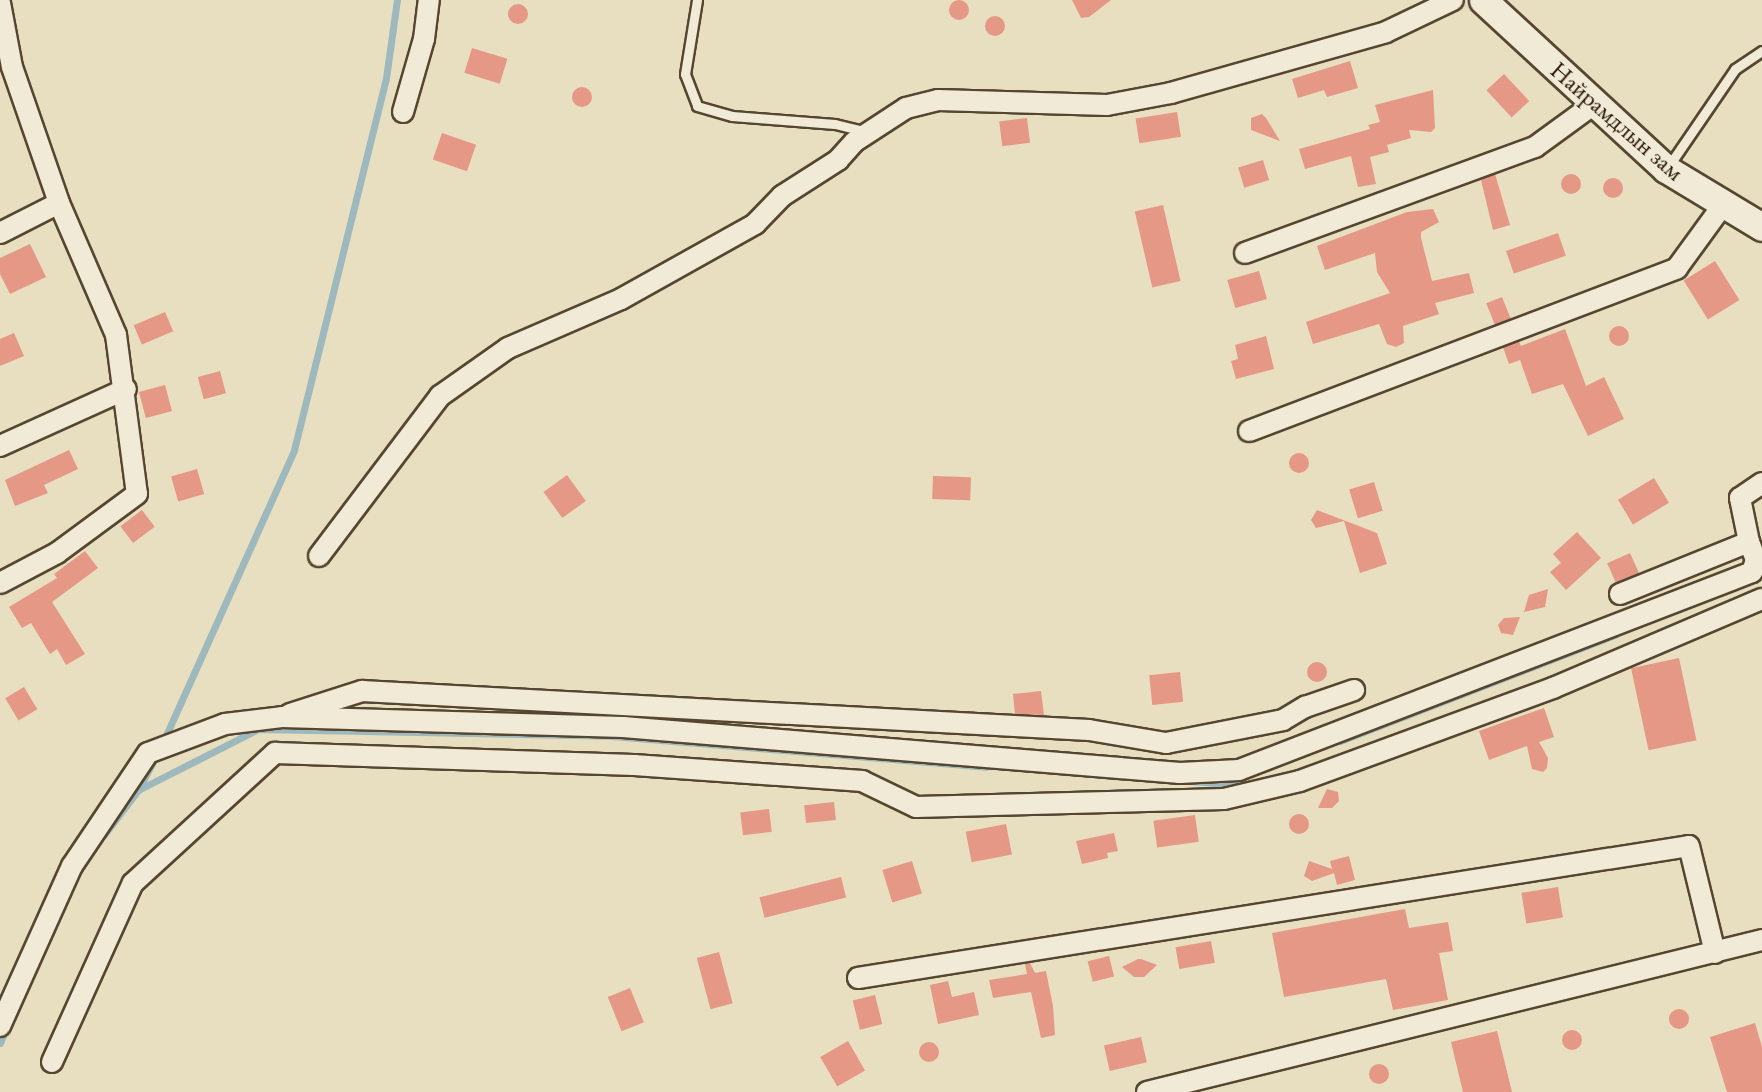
<!DOCTYPE html>
<meta charset="utf-8">
<style>
body{margin:0}
#map{position:relative;width:1762px;height:1092px;overflow:hidden;background:#e8dec0;font-family:"EB Garamond",serif}
div>[style]{position:absolute}
.stream>*{height:7px;margin:-3.5px;padding:0 3.5px;transform-origin:3.5px;border-radius:3.5px;background:#9db9be}
.building>*{inset:0;background:#e59885;transform-origin:0 0}
.round{border-radius:50%}
.roads{filter:drop-shadow(2px 0 #564630) drop-shadow(-2px 0 #564630) drop-shadow(0 2px #564630) drop-shadow(0 -2px #564630)}
.service>*{height:9px;margin:-4.5px;padding:0 4.5px;transform-origin:4.5px;border-radius:4.5px;background:#f0ead6}
.minor>*{height:20px;margin:-10px;padding:0 10px;transform-origin:10px;border-radius:10px;background:#f0ead6}
.secondary>*{height:27px;margin:-13.5px;padding:0 13.5px;transform-origin:13.5px;border-radius:13.5px;background:#f0ead6}
span{translate:-50% -50%;white-space:nowrap;text-align:center;line-height:1.15;-webkit-text-stroke:4.5px #f0ead6;paint-order:stroke}
.street-label{font-size:24px;color:#261300}
</style>
<div id="map">
<div class="stream">
<i style="left:1340px;top:741px;width:295px;rotate:-21.1deg"></i>
<i style="left:163px;top:742px;width:320px;rotate:-65.8deg"></i>
<i style="left:294px;top:450px;width:383px;rotate:-76.1deg"></i>
<i style="left:386px;top:78px;width:79px;rotate:-82deg"></i>
<i style="left:1191px;top:781px;width:33px;rotate:5deg"></i>
<i style="left:1224px;top:784px;width:19px;rotate:-21deg"></i>
<i style="left:138px;top:790px;width:135px;rotate:-26.9deg"></i>
<i style="left:258px;top:729px;width:354px;rotate:1.1deg"></i>
<i style="left:612px;top:736px;width:375px;rotate:4.7deg"></i>
<i style="left:104px;top:835px;width:56px;rotate:-52.9deg"></i>
<i style="left:138px;top:790px;width:32px;rotate:-62deg"></i>
<i style="left:0;top:1043px;width:16px;rotate:-68deg"></i>
</div>
<div class="building">
<i style="clip-path:polygon(1072px 0,1111px 0,1089px 17px,1081px 18px)"></i>
<i class="round" style="left:949px;top:0;width:20px;height:20px"></i>
<i class="round" style="left:508px;top:4px;width:20px;height:20px"></i>
<i class="round" style="left:985px;top:16px;width:20px;height:20px"></i>
<i style="left:472px;top:48px;width:37px;height:26px;rotate:17deg"></i>
<i style="clip-path:polygon(1350px 61px,1358px 88px,1327px 97px,1324px 90px,1298px 98px,1292px 79px)"></i>
<i style="left:1504px;top:74px;width:37px;height:24px;rotate:47deg"></i>
<i class="round" style="left:572px;top:87px;width:20px;height:20px"></i>
<i style="clip-path:polygon(1433px 90px,1435px 128px,1431px 132px,1409px 130px,1411px 138px,1387px 145px,1389px 152px,1370px 157px,1376px 184px,1358px 187px,1351px 156px,1305px 169px,1299px 149px,1370px 129px,1368px 125px,1380px 122px,1375px 105px)"></i>
<i style="left:1177px;top:112px;width:25px;height:42px;rotate:81deg"></i>
<i style="clip-path:polygon(1262px 114px,1266px 118px,1280px 141px,1251px 130px,1251px 118px)"></i>
<i style="left:1027px;top:118px;width:25px;height:28px;rotate:83deg"></i>
<i style="left:442px;top:133px;width:36px;height:28px;rotate:19deg"></i>
<i style="left:1263px;top:160px;width:21px;height:26px;rotate:73deg"></i>
<i style="clip-path:polygon(1495px 174px,1510px 225px,1493px 230px,1481px 180px)"></i>
<i class="round" style="left:1561px;top:174px;width:20px;height:20px"></i>
<i class="round" style="left:1603px;top:178px;width:20px;height:20px"></i>
<i style="left:1163px;top:205px;width:78px;height:29px;rotate:77deg"></i>
<i style="clip-path:polygon(1433px 209px,1439px 222px,1421px 232px,1421px 238px,1432px 281px,1469px 273px,1474px 293px,1435px 303px,1439px 314px,1403px 326px,1404px 343px,1396px 347px,1387px 344px,1379px 324px,1313px 344px,1306px 322px,1390px 293px,1377px 272px,1375px 253px,1325px 270px,1317px 246px,1407px 212px)"></i>
<i style="left:1558px;top:233px;width:24px;height:55px;rotate:71deg"></i>
<i style="clip-path:polygon(30px 244px,46px 277px,10px 294px,0 274px,0 258px)"></i>
<i style="left:1715px;top:261px;width:46px;height:37px;rotate:58deg"></i>
<i style="left:1259px;top:271px;width:29px;height:33px;rotate:74deg"></i>
<i style="left:1502px;top:297px;width:24px;height:17px;rotate:68deg"></i>
<i style="left:165px;top:312px;width:21px;height:34px;rotate:67deg"></i>
<i class="round" style="left:1609px;top:326px;width:20px;height:20px"></i>
<i style="clip-path:polygon(1565px 329px,1586px 386px,1604px 377px,1624px 419px,1588px 436px,1563px 384px,1532px 394px,1520px 360px,1509px 364px,1503px 347px,1519px 341px,1521px 346px)"></i>
<i style="clip-path:polygon(14px 333px,24px 356px,0 366px,0 339px)"></i>
<i style="clip-path:polygon(1266px 336px,1274px 369px,1236px 379px,1231px 361px,1238px 359px,1235px 345px)"></i>
<i style="left:220px;top:371px;width:23px;height:23px;rotate:75deg"></i>
<i style="left:165px;top:385px;width:27px;height:27px;rotate:75deg"></i>
<i style="clip-path:polygon(69px 450px,78px 469px,44px 485px,48px 493px,15px 506px,5px 480px)"></i>
<i class="round" style="left:1289px;top:453px;width:20px;height:20px"></i>
<i style="left:197px;top:469px;width:26px;height:27px;rotate:74deg"></i>
<i style="left:567px;top:475px;width:32px;height:29px;rotate:54deg"></i>
<i style="left:933px;top:476px;width:38px;height:23px;rotate:2deg"></i>
<i style="left:1654px;top:478px;width:29px;height:42px;rotate:59deg"></i>
<i style="left:1374px;top:482px;width:30px;height:26px;rotate:73deg"></i>
<i style="left:142px;top:510px;width:21px;height:27px;rotate:53deg"></i>
<i style="clip-path:polygon(1317px 510px,1377px 533px,1387px 564px,1360px 573px,1344px 521px,1316px 528px,1311px 520px)"></i>
<i style="clip-path:polygon(1577px 532px,1601px 558px,1566px 590px,1550px 572px,1561px 563px,1553px 554px)"></i>
<i style="clip-path:polygon(85px 551px,98px 568px,52px 602px,85px 654px,66px 665px,57px 649px,50px 654px,31px 623px,22px 628px,9px 607px,57px 578px,54px 574px)"></i>
<i style="left:1630px;top:553px;width:22px;height:25px;rotate:66deg"></i>
<i style="clip-path:polygon(1548px 589px,1545px 607px,1524px 612px,1529px 595px)"></i>
<i style="clip-path:polygon(1520px 617px,1513px 635px,1501px 633px,1498px 625px,1504px 618px)"></i>
<i style="left:1679px;top:658px;width:84px;height:49px;rotate:78deg"></i>
<i class="round" style="left:1307px;top:662px;width:20px;height:20px"></i>
<i style="left:1180px;top:672px;width:30px;height:31px;rotate:84deg"></i>
<i style="left:24px;top:687px;width:26px;height:22px;rotate:59deg"></i>
<i style="clip-path:polygon(1041px 691px,1044px 715px,1015px 714px,1013px 694px)"></i>
<i style="clip-path:polygon(1544px 708px,1554px 737px,1539px 742px,1548px 758px,1547px 768px,1543px 772px,1532px 769px,1527px 746px,1489px 760px,1479px 731px)"></i>
<i style="clip-path:polygon(1327px 789px,1338px 792px,1339px 801px,1332px 808px,1318px 808px)"></i>
<i style="left:834px;top:802px;width:18px;height:30px;rotate:84deg"></i>
<i style="left:769px;top:809px;width:23px;height:29px;rotate:83deg"></i>
<i class="round" style="left:1289px;top:814px;width:20px;height:20px"></i>
<i style="left:1195px;top:815px;width:27px;height:42px;rotate:82deg"></i>
<i style="left:1006px;top:824px;width:31px;height:41px;rotate:79deg"></i>
<i style="clip-path:polygon(1114px 833px,1118px 851px,1107px 853px,1108px 858px,1082px 864px,1076px 841px)"></i>
<i style="clip-path:polygon(1349px 856px,1355px 880px,1337px 885px,1334px 873px,1312px 881px,1304px 876px,1309px 861px,1332px 869px,1330px 861px)"></i>
<i style="left:912px;top:861px;width:34px;height:31px;rotate:73deg"></i>
<i style="left:841px;top:877px;width:21px;height:84px;rotate:76deg"></i>
<i style="left:1558px;top:887px;width:31px;height:37px;rotate:81deg"></i>
<i style="clip-path:polygon(1405px 909px,1409px 928px,1448px 922px,1453px 951px,1439px 953px,1448px 1000px,1393px 1010px,1386px 979px,1284px 997px,1272px 933px)"></i>
<i style="left:1211px;top:941px;width:22px;height:36px;rotate:80deg"></i>
<i style="left:719px;top:952px;width:53px;height:23px;rotate:75deg"></i>
<i style="left:1109px;top:956px;width:21px;height:22px;rotate:76deg"></i>
<i style="clip-path:polygon(1138px 959px,1141px 959px,1157px 965px,1144px 977px,1134px 977px,1122px 967px)"></i>
<i style="clip-path:polygon(1030px 963px,1035px 973px,1046px 971px,1053px 1006px,1055px 1035px,1041px 1038px,1031px 992px,993px 998px,989px 980px,1027px 974px,1025px 964px)"></i>
<i style="clip-path:polygon(948px 981px,952px 997px,974px 992px,979px 1015px,938px 1024px,930px 985px)"></i>
<i style="left:630px;top:988px;width:37px;height:24px;rotate:68deg"></i>
<i style="left:875px;top:995px;width:30px;height:23px;rotate:76deg"></i>
<i class="round" style="left:1669px;top:1009px;width:20px;height:20px"></i>
<i style="clip-path:polygon(1755px 1023px,1762px 1047px,1762px 1092px,1727px 1092px,1710px 1037px)"></i>
<i class="round" style="left:1562px;top:1030px;width:20px;height:20px"></i>
<i style="clip-path:polygon(1497px 1031px,1512px 1092px,1463px 1092px,1451px 1042px)"></i>
<i style="left:1141px;top:1037px;width:26px;height:38px;rotate:77deg"></i>
<i style="left:848px;top:1041px;width:34px;height:32px;rotate:60deg"></i>
<i class="round" style="left:919px;top:1042px;width:20px;height:20px"></i>
<i class="round" style="left:1369px;top:1064px;width:20px;height:20px"></i>
</div>
<div class="roads">
<div class="service">
<i style="left:697px;top:0;width:75px;rotate:99.2deg"></i>
<i style="left:685px;top:74px;width:34px;rotate:69deg"></i>
<i style="left:697px;top:106px;width:36px;rotate:16deg"></i>
<i style="left:732px;top:116px;width:103px;rotate:4.4deg"></i>
<i style="left:835px;top:124px;width:33px;rotate:14deg"></i>
<i style="left:1668px;top:167px;width:119px;rotate:-55.6deg"></i>
<i style="left:1735px;top:69px;width:32px;rotate:-34deg"></i>
</div>
<div class="minor">
<i style="left:0;top:3px;width:65px;rotate:79.4deg"></i>
<i style="left:12px;top:67px;width:144px;rotate:70.9deg"></i>
<i style="left:59px;top:203px;width:144px;rotate:66.6deg"></i>
<i style="left:116px;top:335px;width:160px;rotate:82.5deg"></i>
<i style="left:137px;top:494px;width:99px;rotate:143.6deg"></i>
<i style="left:57px;top:553px;width:64px;rotate:152.2deg"></i>
<i style="left:403px;top:112px;width:76px;rotate:-74deg"></i>
<i style="left:424px;top:39px;width:39px;rotate:-83deg"></i>
<i style="left:0;top:233px;width:66px;rotate:-27deg"></i>
<i style="left:1245px;top:253px;width:309px;rotate:-20.1deg"></i>
<i style="left:1535px;top:147px;width:73px;rotate:-36.1deg"></i>
<i style="left:1249px;top:431px;width:458px;rotate:-20.8deg"></i>
<i style="left:1677px;top:268px;width:78px;rotate:-53.9deg"></i>
<i style="left:0;top:446px;width:138px;rotate:-24.3deg"></i>
<i style="left:319px;top:556px;width:201px;rotate:-52.9deg"></i>
<i style="left:440px;top:396px;width:83px;rotate:-35.2deg"></i>
<i style="left:508px;top:348px;width:123px;rotate:-23.4deg"></i>
<i style="left:621px;top:299px;width:154px;rotate:-29.2deg"></i>
<i style="left:755px;top:224px;width:39px;rotate:-46deg"></i>
<i style="left:782px;top:196px;width:67px;rotate:-32.7deg"></i>
<i style="left:838px;top:160px;width:24px;rotate:-48deg"></i>
<i style="left:854px;top:142px;width:62px;rotate:-33.2deg"></i>
<i style="left:906px;top:108px;width:33px;rotate:-14deg"></i>
<i style="left:938px;top:100px;width:169px;rotate:1.7deg"></i>
<i style="left:1107px;top:105px;width:65px;rotate:-10.6deg"></i>
<i style="left:1171px;top:93px;width:223px;rotate:-15.8deg"></i>
<i style="left:1386px;top:32px;width:74px;rotate:-25.5deg"></i>
<i style="left:1620px;top:594px;width:139px;rotate:-22deg"></i>
<i style="left:1749px;top:542px;width:45px;rotate:-101.6deg"></i>
<i style="left:1740px;top:498px;width:27px;rotate:-34deg"></i>
<i style="left:290px;top:714px;width:76px;rotate:-17.7deg"></i>
<i style="left:362px;top:691px;width:728px;rotate:3.07deg"></i>
<i style="left:1089px;top:730px;width:78px;rotate:9.6deg"></i>
<i style="left:1166px;top:743px;width:119px;rotate:-11.1deg"></i>
<i style="left:1283px;top:720px;width:26px;rotate:-31deg"></i>
<i style="left:1305px;top:707px;width:52px;rotate:-19.1deg"></i>
<i style="left:858px;top:978px;width:841px;rotate:-9.03deg"></i>
<i style="left:1689px;top:846px;width:110px;rotate:76.3deg"></i>
<i style="left:0;top:1026px;width:175px;rotate:-65.8deg"></i>
<i style="left:72px;top:866px;width:136px;rotate:-56.1deg"></i>
<i style="left:148px;top:753px;width:82px;rotate:-20.6deg"></i>
<i style="left:225px;top:724px;width:57px;rotate:-7deg"></i>
<i style="left:282px;top:717px;width:341px;rotate:1.7deg"></i>
<i style="left:623px;top:727px;width:559px;rotate:4.72deg"></i>
<i style="left:1180px;top:773px;width:59px;rotate:-2.9deg"></i>
<i style="left:1239px;top:770px;width:550px;rotate:-21.1deg"></i>
<i style="left:1752px;top:572px;width:13px;rotate:-72deg"></i>
<i style="left:1756px;top:560px;width:19px;rotate:-111deg"></i>
<i style="left:52px;top:1062px;width:196px;rotate:-65.7deg"></i>
<i style="left:133px;top:883px;width:193px;rotate:-42.5deg"></i>
<i style="left:275px;top:753px;width:359px;rotate:1.9deg"></i>
<i style="left:634px;top:765px;width:229px;rotate:4deg"></i>
<i style="left:862px;top:781px;width:60px;rotate:25.7deg"></i>
<i style="left:916px;top:807px;width:308px;rotate:-1.5deg"></i>
<i style="left:1224px;top:799px;width:78px;rotate:-13.3deg"></i>
<i style="left:1300px;top:781px;width:270px;rotate:-20.2deg"></i>
<i style="left:1553px;top:688px;width:227px;rotate:-23.1deg"></i>
<i style="left:1147px;top:1092px;width:634px;rotate:-13.88deg"></i>
</div>
<div class="secondary">
<i style="left:1483px;top:0;width:249px;rotate:42.7deg"></i>
<i style="left:1666px;top:169px;width:112px;rotate:31.1deg"></i>
</div>
</div>
<div class="street-label">
<span style="left:1617px;top:121px;rotate:41deg">Найрамдлын зам</span>
</div>
</div>
